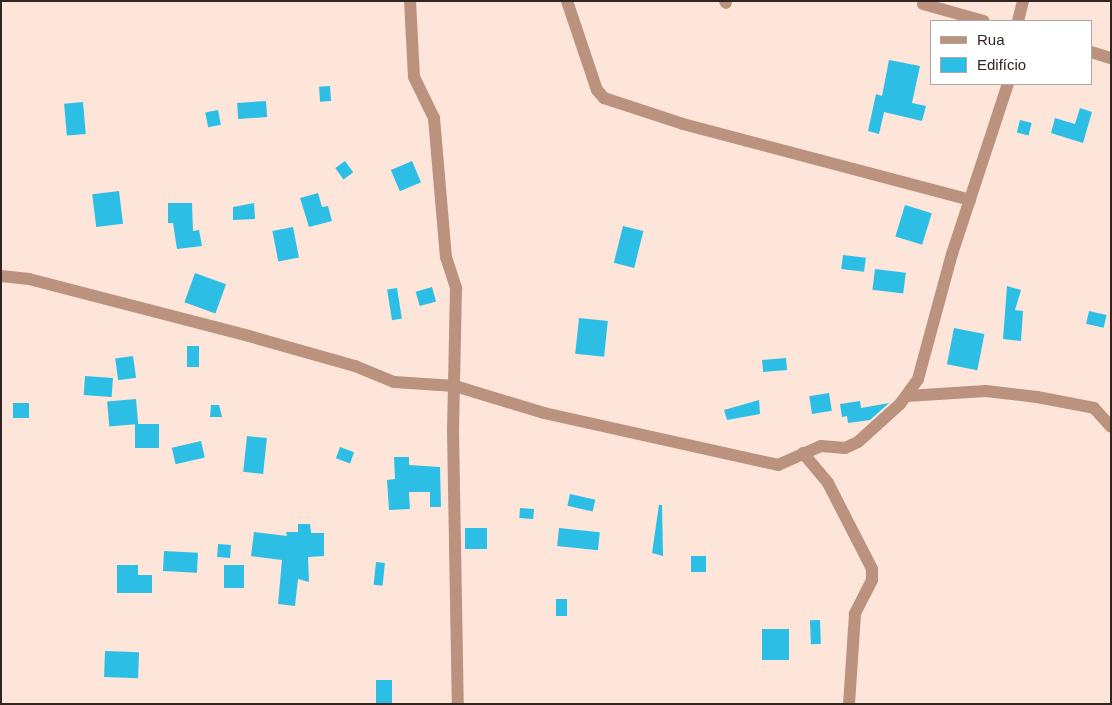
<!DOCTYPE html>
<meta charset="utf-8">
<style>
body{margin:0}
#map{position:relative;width:1112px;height:705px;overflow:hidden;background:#fde5d9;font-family:Arial,sans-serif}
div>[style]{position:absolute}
.building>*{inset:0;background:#2dbee6;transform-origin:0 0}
.minor>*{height:12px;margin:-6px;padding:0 6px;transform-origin:6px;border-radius:6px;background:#ba927d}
span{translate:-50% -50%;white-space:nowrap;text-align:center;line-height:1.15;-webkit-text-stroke:5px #fff;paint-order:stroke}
.frame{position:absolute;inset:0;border:2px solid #302520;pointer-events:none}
.legend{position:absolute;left:930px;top:20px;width:162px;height:65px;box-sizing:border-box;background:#fff;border:1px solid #aca8a6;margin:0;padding:6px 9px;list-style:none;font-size:15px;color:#302520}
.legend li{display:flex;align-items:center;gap:10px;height:25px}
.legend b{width:25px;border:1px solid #aca8a6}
</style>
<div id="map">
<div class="building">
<i style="clip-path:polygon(889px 60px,920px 66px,912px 103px,926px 106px,922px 121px,884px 112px,879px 134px,868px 131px,876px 94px,882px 96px)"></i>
<i style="left:330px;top:86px;width:15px;height:11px;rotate:86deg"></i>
<i style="left:266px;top:101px;width:16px;height:29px;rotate:86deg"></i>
<i style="left:83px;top:102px;width:32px;height:19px;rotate:85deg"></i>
<i style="clip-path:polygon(1080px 108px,1092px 112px,1083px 143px,1051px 133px,1055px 118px,1075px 124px)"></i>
<i style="left:218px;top:110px;width:15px;height:13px;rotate:79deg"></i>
<i style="left:1020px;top:120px;width:12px;height:13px;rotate:14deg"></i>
<i style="left:345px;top:161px;width:14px;height:12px;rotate:54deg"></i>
<i style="left:412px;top:161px;width:23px;height:23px;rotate:67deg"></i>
<i style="left:119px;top:191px;width:33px;height:27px;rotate:83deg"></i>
<i style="clip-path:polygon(318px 193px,322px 207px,328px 206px,332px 221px,309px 227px,300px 198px)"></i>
<i style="clip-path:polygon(168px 203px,192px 203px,193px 231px,199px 230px,202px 246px,177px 249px,173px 223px,168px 223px)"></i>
<i style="clip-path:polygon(254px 203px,255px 219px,233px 220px,233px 207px)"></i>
<i style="left:905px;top:205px;width:28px;height:33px;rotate:17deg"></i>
<i style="left:623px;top:226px;width:21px;height:38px;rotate:14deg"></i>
<i style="left:293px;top:227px;width:31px;height:21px;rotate:79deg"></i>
<i style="left:843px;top:255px;width:23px;height:14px;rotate:7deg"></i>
<i style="left:875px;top:269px;width:31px;height:21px;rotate:7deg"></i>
<i style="left:195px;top:273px;width:33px;height:31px;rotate:20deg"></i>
<i style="clip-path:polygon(1007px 286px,1021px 290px,1015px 310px,1023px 311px,1021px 341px,1003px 339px)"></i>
<i style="left:432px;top:287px;width:15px;height:17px;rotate:74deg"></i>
<i style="left:397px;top:288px;width:31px;height:10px;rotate:81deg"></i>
<i style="left:1089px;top:311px;width:18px;height:13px;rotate:13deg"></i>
<i style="left:579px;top:318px;width:29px;height:36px;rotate:6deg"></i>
<i style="left:954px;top:328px;width:31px;height:37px;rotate:11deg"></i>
<i style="left:187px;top:346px;width:12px;height:21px"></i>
<i style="left:133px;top:356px;width:22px;height:18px;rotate:82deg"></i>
<i style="left:786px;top:358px;width:12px;height:24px;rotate:85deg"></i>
<i style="left:85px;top:376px;width:28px;height:19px;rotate:4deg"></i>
<i style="left:829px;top:393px;width:18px;height:20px;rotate:81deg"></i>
<i style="left:136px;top:399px;width:25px;height:29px;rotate:85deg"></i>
<i style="clip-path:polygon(759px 400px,760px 414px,727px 420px,724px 410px)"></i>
<i style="clip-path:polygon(860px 401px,861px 408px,889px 403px,870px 420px,848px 423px,847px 416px,842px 417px,840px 404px)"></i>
<i style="left:13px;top:403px;width:16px;height:15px"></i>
<i style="clip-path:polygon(211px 405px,219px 405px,222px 417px,210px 417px)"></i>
<i style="left:135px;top:424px;width:24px;height:24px"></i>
<i style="left:247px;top:436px;width:20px;height:36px;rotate:6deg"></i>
<i style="left:201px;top:441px;width:17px;height:30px;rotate:77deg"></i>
<i style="left:340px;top:447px;width:15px;height:12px;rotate:20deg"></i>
<i style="clip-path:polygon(394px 457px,409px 457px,409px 465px,440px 467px,441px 507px,430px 507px,430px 492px,409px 492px,410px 509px,389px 510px,387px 480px,395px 479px)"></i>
<i style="left:570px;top:494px;width:26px;height:12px;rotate:13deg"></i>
<i style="clip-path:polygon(659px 505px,662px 505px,663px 556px,652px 553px)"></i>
<i style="left:520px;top:508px;width:14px;height:10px;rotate:4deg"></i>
<i style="clip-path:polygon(298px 524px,310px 524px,311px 533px,324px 533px,324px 556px,308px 557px,309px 582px,298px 579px,295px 606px,278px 604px,282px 560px,251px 556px,254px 532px,287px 536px,286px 532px,298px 532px)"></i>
<i style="left:465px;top:528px;width:22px;height:21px"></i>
<i style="left:559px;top:528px;width:41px;height:18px;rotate:6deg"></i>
<i style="left:218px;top:544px;width:13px;height:13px;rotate:4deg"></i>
<i style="left:164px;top:551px;width:34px;height:20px;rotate:3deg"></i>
<i style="left:706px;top:556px;width:16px;height:15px;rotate:90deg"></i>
<i style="left:376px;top:562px;width:9px;height:23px;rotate:6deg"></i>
<i style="clip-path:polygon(117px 565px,138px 565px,138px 575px,152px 575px,152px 593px,117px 593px)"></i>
<i style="left:224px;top:565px;width:20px;height:23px"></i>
<i style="left:556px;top:599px;width:11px;height:17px"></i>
<i style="left:820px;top:620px;width:24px;height:10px;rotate:88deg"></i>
<i style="left:789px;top:629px;width:31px;height:27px;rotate:90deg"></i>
<i style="left:105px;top:651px;width:34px;height:26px;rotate:2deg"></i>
<i style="left:376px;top:680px;width:16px;height:24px"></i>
</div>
<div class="minor">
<i style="left:410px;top:1px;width:76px;rotate:87deg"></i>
<i style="left:414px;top:77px;width:46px;rotate:64deg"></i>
<i style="left:434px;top:118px;width:140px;rotate:85.1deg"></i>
<i style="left:446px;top:257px;width:33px;rotate:72deg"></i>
<i style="left:456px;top:288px;width:142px;rotate:91.2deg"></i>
<i style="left:453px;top:430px;width:274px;rotate:89deg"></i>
<i style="left:567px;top:1px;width:94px;rotate:71.4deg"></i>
<i style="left:597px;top:90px;width:11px;rotate:49deg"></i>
<i style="left:604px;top:98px;width:83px;rotate:18.2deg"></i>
<i style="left:683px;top:124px;width:297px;rotate:14.8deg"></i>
<i style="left:725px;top:1px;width:2px;rotate:63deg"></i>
<i style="left:923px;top:4px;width:63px;rotate:15.6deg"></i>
<i style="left:1018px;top:21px;width:21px;rotate:-76deg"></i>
<i style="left:1091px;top:52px;width:21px;rotate:17deg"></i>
<i style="left:1px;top:276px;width:28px;rotate:6deg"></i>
<i style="left:29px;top:279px;width:227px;rotate:14.5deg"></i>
<i style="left:249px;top:336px;width:110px;rotate:15.8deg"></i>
<i style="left:355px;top:366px;width:42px;rotate:22.3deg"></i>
<i style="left:394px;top:382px;width:61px;rotate:3.8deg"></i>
<i style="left:455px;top:386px;width:93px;rotate:16.9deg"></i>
<i style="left:544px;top:413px;width:240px;rotate:12.5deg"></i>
<i style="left:778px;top:465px;width:47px;rotate:-23.8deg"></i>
<i style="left:821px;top:446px;width:24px;rotate:5deg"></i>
<i style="left:845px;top:448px;width:14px;rotate:-25deg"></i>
<i style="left:858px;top:442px;width:57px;rotate:-42.1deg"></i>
<i style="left:900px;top:404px;width:31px;rotate:-54deg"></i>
<i style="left:918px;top:379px;width:130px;rotate:-74.8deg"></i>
<i style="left:952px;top:254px;width:179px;rotate:-71.8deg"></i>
<i style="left:907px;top:396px;width:79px;rotate:-3.6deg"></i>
<i style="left:986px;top:391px;width:51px;rotate:6.7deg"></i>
<i style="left:1037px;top:397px;width:58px;rotate:10.9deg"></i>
<i style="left:1094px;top:408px;width:25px;rotate:48deg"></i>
<i style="left:803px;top:453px;width:39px;rotate:50deg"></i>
<i style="left:828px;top:483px;width:97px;rotate:62.9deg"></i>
<i style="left:872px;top:569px;width:11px;rotate:90deg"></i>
<i style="left:872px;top:580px;width:38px;rotate:117deg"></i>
<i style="left:855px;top:614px;width:90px;rotate:93.8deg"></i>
</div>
<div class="frame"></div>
<ul class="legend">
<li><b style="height:6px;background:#ba927d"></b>Rua</li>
<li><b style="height:14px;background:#2dbee6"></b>Edifício</li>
</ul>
</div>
